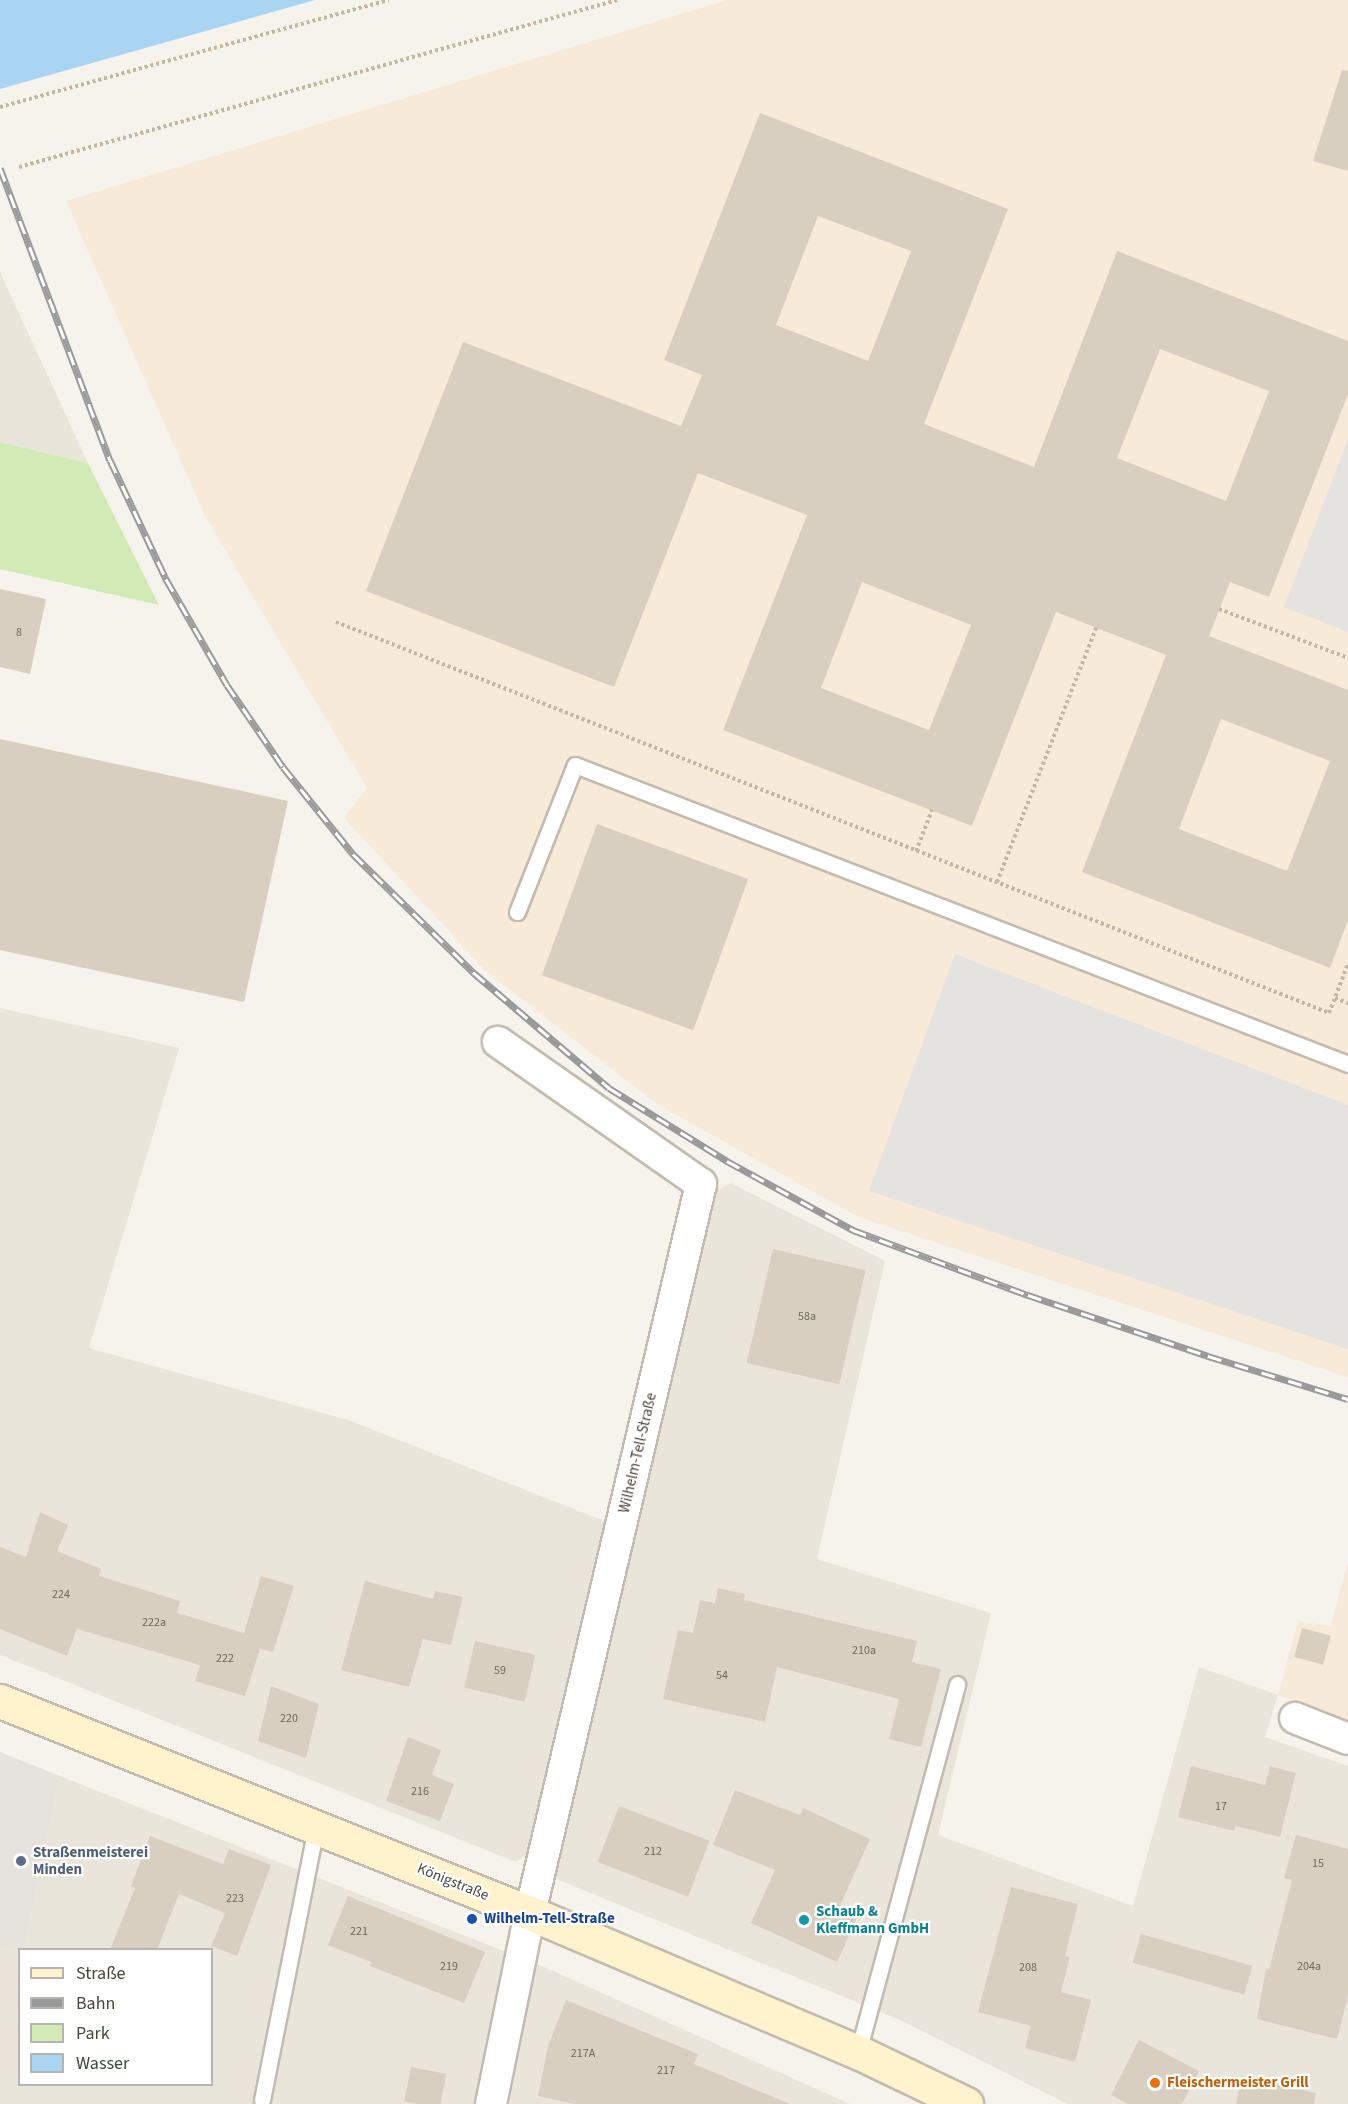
<!DOCTYPE html>
<meta charset="utf-8">
<style>
body{margin:0}
#map{position:relative;width:1348px;height:2104px;overflow:hidden;background:#f6f3ec;font-family:"Source Sans 3",sans-serif}
div>[style]{position:absolute}
.residential>*{inset:0;background:#eae5da}
.commercial>*{inset:0;background:#f7ead8}
.industrial>*{inset:0;background:#e6e2dd}
.green>*{inset:0;background:#d2eab5}
.parking>*{inset:0;background:#e5e3e0}
.water>*{inset:0;background:#a9d4f2}
.building>*{inset:0;background:#d8cfc1;transform-origin:0 0}
.path>*{height:4px;margin-top:-2px;transform-origin:0;background:repeating-linear-gradient(90deg,#c4b79f 0 3px,transparent 0 6px)}
.roads{filter:drop-shadow(2px 0 #c2bbae) drop-shadow(-2px 0 #c2bbae) drop-shadow(0 2px #c2bbae) drop-shadow(0 -2px #c2bbae)}
.lane>*{height:15px;margin:-7.5px;padding:0 7.5px;transform-origin:7.5px;border-radius:7.5px;background:#fff}
.street>*{height:30px;margin:-15px;padding:0 15px;transform-origin:15px;border-radius:15px;background:#fff}
.secondary>*{height:33px;margin:-16.5px;padding:0 16.5px;transform-origin:16.5px;border-radius:16.5px;background:#fff3cd}
.rail>*{height:7px;margin-top:-3.5px;transform-origin:0;background:repeating-linear-gradient(90deg,#fff 0 14px,#9a9a9a 0 28px);box-sizing:border-box;border-block:2px solid #9a9a9a}
.dots>*{width:16px;height:16px;translate:-50% -50%;box-sizing:border-box;border:3px solid #fff;border-radius:50%}
span{translate:-50% -50%;white-space:nowrap;text-align:center;line-height:1.15;-webkit-text-stroke:4.5px #fff;paint-order:stroke}
.number-label{font-size:12px;color:#6e675b}
.number-label span{-webkit-text-stroke-width:0}
.street-label{font-size:15px;color:#4b4439}
.service-label{font-size:15px;color:#4e5e75;font-weight:700}
.left{translate:0 -50%;text-align:left}
.culture-label{font-size:15px;color:#0d838f;font-weight:700}
.transit-label{font-size:15px;color:#164399;font-weight:700}
.food-label{font-size:15px;color:#c56008;font-weight:700}
.legend{position:absolute;left:18px;top:1948px;width:195px;height:138px;box-sizing:border-box;background:#fff;border:2px solid #b7b4b0;margin:0;padding:8px 10px;list-style:none;font-size:18px;color:#4b4439}
.legend li{display:flex;align-items:center;gap:12px;height:30px}
.legend b{width:30px;border:2px solid #b7b4b0}
</style>
<div id="map">
<div class="residential">
<i style="clip-path:polygon(0 272px,88px 463px,0 442px)"></i>
<i style="clip-path:polygon(0 1008px,179px 1048px,89px 1348px,348px 1420px,607px 1522px,531px 1852px,516px 1862px,0 1655px)"></i>
<i style="clip-path:polygon(731px 1183px,885px 1261px,817px 1559px,991px 1613px,938px 1835px,1133px 1906px,1199px 1667px,1278px 1695px,1265px 1737px,1348px 1766px,1348px 2104px,1067px 2104px,900px 2020px,554px 1878px,713px 1192px)"></i>
<i style="clip-path:polygon(60px 1776px,542px 1966px,850px 2104px,0 2104px,0 1946px,19px 1951px,20px 2084px,212px 2084px,212px 1950px,24px 1949px)"></i>
</div>
<div class="commercial">
<i style="clip-path:polygon(727px 0,1348px 0,1348px 1377px,858px 1217px,657px 1104px,487px 972px,344px 818px,367px 788px,205px 516px,66px 201px)"></i>
<i style="clip-path:polygon(1348px 1561px,1348px 1721px,1278px 1695px,1298px 1621px,1331px 1626px)"></i>
</div>
<div class="industrial">
<i style="clip-path:polygon(0 1752px,60px 1776px,24px 1949px,19px 1951px,0 1946px)"></i>
</div>
<div class="green">
<i style="clip-path:polygon(0 442px,88px 463px,159px 605px,0 569px)"></i>
</div>
<div class="parking">
<i style="clip-path:polygon(1348px 439px,1348px 632px,1284px 607px)"></i>
<i style="clip-path:polygon(955px 954px,1348px 1105px,1348px 1349px,869px 1191px)"></i>
</div>
<div class="water">
<i style="clip-path:polygon(0 0,315px 0,0 89px)"></i>
</div>
<div class="building">
<i style="clip-path:polygon(1342px 70px,1348px 71px,1348px 171px,1313px 161px)"></i>
<i style="clip-path:polygon(evenodd,760px 113px,1008px 209px,924px 424px,1034px 467px,1117px 251px,1348px 341px,1348px 394px,1269px 597px,1230px 582px,1209px 636px,1348px 690px,1348px 920px,1330px 968px,1082px 872px,1166px 655px,1056px 612px,972px 826px,723px 730px,807px 515px,698px 473px,614px 687px,366px 591px,463px 342px,681px 426px,702px 375px,664px 360px,760px 113px,818px 216px,911px 251px,868px 361px,776px 325px,818px 216px,760px 113px,1160px 349px,1269px 391px,1226px 501px,1117px 458px,1160px 349px,760px 113px,862px 582px,971px 625px,929px 730px,821px 688px,862px 582px,760px 113px,1221px 719px,1330px 761px,1287px 871px,1179px 829px,1221px 719px)"></i>
<i style="clip-path:polygon(0 589px,46px 599px,30px 674px,0 667px)"></i>
<i style="clip-path:polygon(0 739px,288px 801px,244px 1002px,0 950px)"></i>
<i style="left:597px;top:824px;width:161px;height:161px;rotate:20deg"></i>
<i style="left:773px;top:1249px;width:95px;height:117px;rotate:13deg"></i>
<i style="clip-path:polygon(40px 1512px,68px 1525px,57px 1551px,101px 1569px,99px 1576px,180px 1601px,177px 1613px,244px 1633px,261px 1576px,294px 1586px,273px 1652px,260px 1649px,245px 1696px,195px 1681px,200px 1665px,77px 1629px,67px 1656px,0 1629px,0 1547px,26px 1557px)"></i>
<i style="clip-path:polygon(365px 1581px,433px 1599px,435px 1591px,463px 1597px,451px 1645px,423px 1639px,409px 1687px,341px 1670px)"></i>
<i style="clip-path:polygon(718px 1588px,745px 1594px,744px 1600px,917px 1641px,912px 1662px,941px 1669px,921px 1747px,889px 1739px,899px 1699px,777px 1667px,765px 1722px,663px 1699px,678px 1630px,693px 1633px,700px 1600px,715px 1603px)"></i>
<i style="left:1302px;top:1628px;width:30px;height:30px;rotate:15deg"></i>
<i style="left:475px;top:1641px;width:62px;height:48px;rotate:13deg"></i>
<i style="clip-path:polygon(271px 1686px,319px 1704px,306px 1758px,258px 1741px)"></i>
<i style="clip-path:polygon(408px 1737px,441px 1750px,432px 1775px,454px 1784px,440px 1821px,386px 1801px)"></i>
<i style="clip-path:polygon(1191px 1766px,1265px 1785px,1270px 1766px,1296px 1773px,1280px 1837px,1235px 1826px,1234px 1831px,1178px 1817px)"></i>
<i style="clip-path:polygon(735px 1790px,800px 1815px,803px 1808px,870px 1839px,838px 1910px,857px 1918px,837px 1962px,751px 1923px,775px 1870px,713px 1845px)"></i>
<i style="left:619px;top:1806px;width:97px;height:60px;rotate:21deg"></i>
<i style="clip-path:polygon(1296px 1835px,1348px 1849px,1348px 1995px,1337px 2039px,1257px 2019px,1266px 1969px,1269px 1970px,1292px 1880px,1284px 1878px)"></i>
<i style="clip-path:polygon(150px 1836px,223px 1864px,229px 1849px,271px 1865px,237px 1956px,211px 1946px,225px 1913px,179px 1894px,157px 1950px,110px 1950px,135px 1888px,131px 1886px)"></i>
<i style="clip-path:polygon(1011px 1887px,1078px 1904px,1065px 1956px,1070px 1957px,1061px 1992px,1091px 2000px,1075px 2062px,1025px 2048px,1031px 2026px,978px 2012px)"></i>
<i style="clip-path:polygon(348px 1896px,485px 1952px,464px 2003px,370px 1966px,371px 1962px,328px 1945px)"></i>
<i style="left:1141px;top:1934px;width:116px;height:30px;rotate:16deg"></i>
<i style="clip-path:polygon(566px 2000px,698px 2054px,694px 2064px,790px 2104px,575px 2104px,538px 2096px,548px 2046px)"></i>
<i style="clip-path:polygon(1139px 2040px,1199px 2071px,1182px 2104px,1128px 2104px,1111px 2095px)"></i>
<i style="left:411px;top:2067px;width:36px;height:35px;rotate:11deg"></i>
<i style="clip-path:polygon(1242px 2076px,1316px 2093px,1314px 2104px,1236px 2104px)"></i>
</div>
<div class="path">
<i style="left:0;top:107px;width:403px;rotate:-15.4deg"></i>
<i style="left:19px;top:167px;width:621px;rotate:-15.6deg"></i>
<i style="left:1219px;top:609px;width:138px;rotate:20.8deg"></i>
<i style="left:336px;top:622px;width:1067px;rotate:21.49deg"></i>
<i style="left:1329px;top:1013px;width:53px;rotate:-68.8deg"></i>
<i style="left:916px;top:851px;width:44px;rotate:-68.7deg"></i>
<i style="left:997px;top:882px;width:273px;rotate:-68.7deg"></i>
<i style="left:1335px;top:998px;width:14px;rotate:21deg"></i>
</div>
<div class="roads">
<div class="lane">
<i style="left:517px;top:912px;width:158px;rotate:-68.5deg"></i>
<i style="left:575px;top:765px;width:829px;rotate:21.15deg"></i>
<i style="left:858px;top:2052px;width:381px;rotate:-74.9deg"></i>
<i style="left:262px;top:2100px;width:277px;rotate:-78.8deg"></i>
</div>
<div class="street">
<i style="left:1295px;top:1718px;width:57px;rotate:21.6deg"></i>
<i style="left:491px;top:2104px;width:195px;rotate:-78.5deg"></i>
<i style="left:530px;top:1913px;width:749px;rotate:-76.8deg"></i>
<i style="left:701px;top:1184px;width:248px;rotate:-145deg"></i>
</div>
<div class="secondary">
<i style="left:0;top:1701px;width:571px;rotate:21.8deg"></i>
<i style="left:530px;top:1913px;width:356px;rotate:23deg"></i>
<i style="left:858px;top:2052px;width:120px;rotate:25.7deg"></i>
</div>
</div>
<div class="rail">
<i style="left:0;top:168px;width:312px;rotate:69.4deg"></i>
<i style="left:110px;top:460px;width:132px;rotate:64.8deg"></i>
<i style="left:166px;top:579px;width:122px;rotate:60.1deg"></i>
<i style="left:227px;top:685px;width:99px;rotate:55.7deg"></i>
<i style="left:283px;top:767px;width:112px;rotate:51.2deg"></i>
<i style="left:353px;top:854px;width:170px;rotate:44.5deg"></i>
<i style="left:474px;top:973px;width:177px;rotate:40.4deg"></i>
<i style="left:609px;top:1088px;width:139px;rotate:31.7deg"></i>
<i style="left:727px;top:1161px;width:144px;rotate:28.7deg"></i>
<i style="left:853px;top:1230px;width:187px;rotate:20.4deg"></i>
<i style="left:1028px;top:1295px;width:190px;rotate:18.7deg"></i>
<i style="left:1208px;top:1356px;width:146px;rotate:17.1deg"></i>
</div>
<div class="dots">
<i style="left:21px;top:1861px;background:#5c6f8a"></i>
<i style="left:472px;top:1919px;background:#1a4fb4"></i>
<i style="left:804px;top:1920px;background:#0f9aa8"></i>
<i style="left:1155px;top:2083px;background:#e8710a"></i>
</div>
<div class="number-label">
<span style="left:19px;top:633px">8</span>
<span style="left:807px;top:1317px">58a</span>
<span style="left:61px;top:1595px">224</span>
<span style="left:154px;top:1623px">222a</span>
<span style="left:864px;top:1651px">210a</span>
<span style="left:225px;top:1659px">222</span>
<span style="left:500px;top:1671px">59</span>
<span style="left:722px;top:1676px">54</span>
<span style="left:289px;top:1719px">220</span>
<span style="left:420px;top:1792px">216</span>
<span style="left:1221px;top:1807px">17</span>
<span style="left:653px;top:1852px">212</span>
<span style="left:1318px;top:1864px">15</span>
<span style="left:235px;top:1899px">223</span>
<span style="left:359px;top:1932px">221</span>
<span style="left:449px;top:1967px">219</span>
<span style="left:1309px;top:1967px">204a</span>
<span style="left:1028px;top:1968px">208</span>
<span style="left:583px;top:2054px">217A</span>
<span style="left:666px;top:2071px">217</span>
</div>
<div class="street-label">
<span style="left:638px;top:1453px;rotate:-77deg">Wilhelm-Tell-Straße</span>
<span style="left:453px;top:1882px;rotate:22deg">Königstraße</span>
</div>
<div class="service-label">
<span class="left" style="left:33px;top:1861px">Straßenmeisterei<br>Minden</span>
</div>
<div class="culture-label">
<span class="left" style="left:816px;top:1920px">Schaub &amp;<br>Kleffmann GmbH</span>
</div>
<div class="transit-label">
<span class="left" style="left:484px;top:1919px">Wilhelm-Tell-Straße</span>
</div>
<div class="food-label">
<span class="left" style="left:1167px;top:2083px">Fleischermeister Grill</span>
</div>
<ul class="legend">
<li><b style="height:8px;background:#fff3cd"></b>Straße</li>
<li><b style="height:8px;background:#9a9a9a"></b>Bahn</li>
<li><b style="height:16px;background:#d2eab5"></b>Park</li>
<li><b style="height:16px;background:#a9d4f2"></b>Wasser</li>
</ul>
</div>
